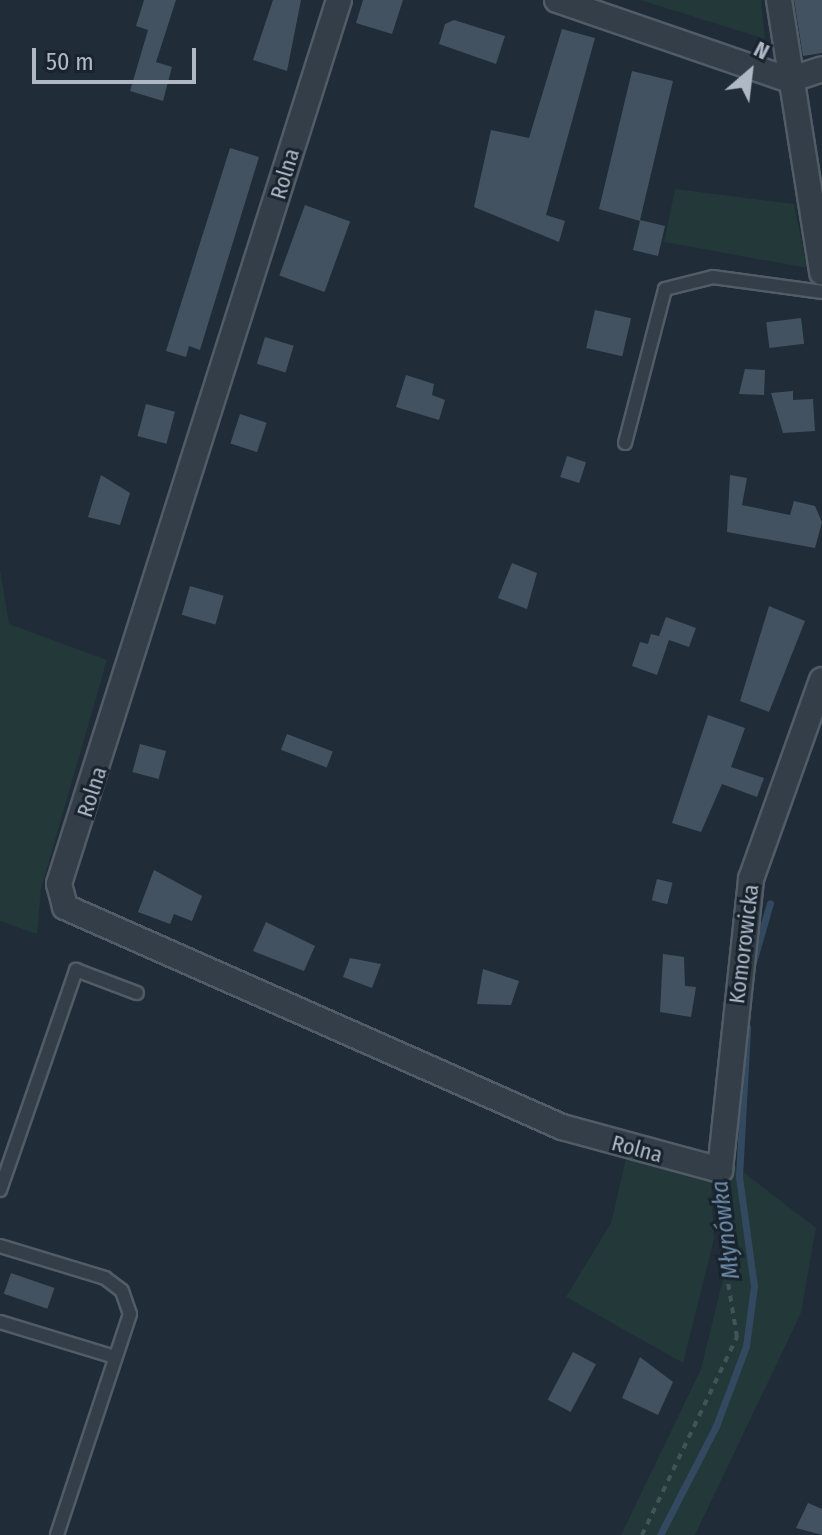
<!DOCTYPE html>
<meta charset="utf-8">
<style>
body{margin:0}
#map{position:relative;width:822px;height:1535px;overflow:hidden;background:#202c38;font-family:"Fira Sans Condensed",sans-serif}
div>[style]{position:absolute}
.green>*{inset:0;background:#223839}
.stream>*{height:7px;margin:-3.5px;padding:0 3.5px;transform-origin:3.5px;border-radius:3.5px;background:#334960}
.building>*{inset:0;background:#435260;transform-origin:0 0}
.path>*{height:4px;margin-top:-2px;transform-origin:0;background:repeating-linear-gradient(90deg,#405556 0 6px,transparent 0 12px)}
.roads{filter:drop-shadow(2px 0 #515c66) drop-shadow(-2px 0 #515c66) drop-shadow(0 2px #515c66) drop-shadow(0 -2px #515c66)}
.lane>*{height:12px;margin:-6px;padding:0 6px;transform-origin:6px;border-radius:6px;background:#343e48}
.street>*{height:24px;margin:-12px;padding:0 12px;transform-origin:12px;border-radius:12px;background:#343e48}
span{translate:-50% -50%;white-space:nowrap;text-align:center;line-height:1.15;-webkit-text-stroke:6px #19232d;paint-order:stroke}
.street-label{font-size:22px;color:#aeb9c5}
.water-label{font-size:24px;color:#6e8caa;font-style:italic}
.north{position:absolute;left:710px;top:32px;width:80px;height:80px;-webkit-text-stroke:6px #19232d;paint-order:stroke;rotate:28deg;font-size:22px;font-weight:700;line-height:32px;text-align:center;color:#aeb9c5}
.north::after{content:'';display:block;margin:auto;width:28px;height:36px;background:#aeb9c5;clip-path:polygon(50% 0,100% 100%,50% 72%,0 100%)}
.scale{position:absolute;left:32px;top:48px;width:164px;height:36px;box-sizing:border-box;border:4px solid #aeb9c5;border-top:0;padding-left:10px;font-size:24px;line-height:28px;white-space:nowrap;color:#aeb9c5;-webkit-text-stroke:6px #19232d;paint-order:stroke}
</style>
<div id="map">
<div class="green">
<i style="clip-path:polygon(640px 0,761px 0,765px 39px)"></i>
<i style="clip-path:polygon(675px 189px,794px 204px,807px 268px,664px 242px)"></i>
<i style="clip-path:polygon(0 569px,9px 624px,107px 660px,41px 889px,37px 934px,0 921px)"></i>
<i style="clip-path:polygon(626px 1158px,711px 1179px,714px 1239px,683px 1363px,566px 1297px,611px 1223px)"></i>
<i style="clip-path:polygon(730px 1162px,816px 1228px,801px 1313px,695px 1535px,621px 1535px,701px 1369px,733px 1238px)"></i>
</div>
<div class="stream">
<i style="left:753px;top:962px;width:61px;rotate:-73.9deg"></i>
<i style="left:660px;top:1535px;width:123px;rotate:-62.8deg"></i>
<i style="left:716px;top:1426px;width:85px;rotate:-69.4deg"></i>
<i style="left:746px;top:1346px;width:61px;rotate:-82.4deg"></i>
<i style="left:754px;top:1286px;width:110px;rotate:-97.8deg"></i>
<i style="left:739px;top:1177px;width:150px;rotate:-86.9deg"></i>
</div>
<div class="building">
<i style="clip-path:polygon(144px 0,176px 0,156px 62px,172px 67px,163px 101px,130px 91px,148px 30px,136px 26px)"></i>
<i style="clip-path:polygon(273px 0,301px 0,287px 71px,253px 60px)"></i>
<i style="clip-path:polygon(363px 0,403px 0,392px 34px,356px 23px)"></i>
<i style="clip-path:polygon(794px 0,822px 0,822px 53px,803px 56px)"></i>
<i style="clip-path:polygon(454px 20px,505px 36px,496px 64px,439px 44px,445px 24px)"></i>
<i style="clip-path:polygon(562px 29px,595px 38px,546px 215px,565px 221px,559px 242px,474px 207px,491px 130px,529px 138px)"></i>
<i style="clip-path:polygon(632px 71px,673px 81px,640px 220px,665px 226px,658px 256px,633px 250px,640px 221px,599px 209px)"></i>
<i style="clip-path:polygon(230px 148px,259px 157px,200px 350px,189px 346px,186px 357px,166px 351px)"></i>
<i style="left:305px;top:205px;width:48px;height:75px;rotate:20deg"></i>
<i style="left:595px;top:310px;width:37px;height:39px;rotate:13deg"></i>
<i style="left:801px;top:318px;width:26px;height:35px;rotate:83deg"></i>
<i style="left:265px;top:337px;width:30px;height:28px;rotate:17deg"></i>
<i style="clip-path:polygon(745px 369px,765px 370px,764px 395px,739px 394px)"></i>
<i style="clip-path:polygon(406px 375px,434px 384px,432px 395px,445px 400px,439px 420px,396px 407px)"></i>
<i style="clip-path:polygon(793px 391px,793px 400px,813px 399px,815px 431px,783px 433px,771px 393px)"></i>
<i style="left:146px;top:404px;width:30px;height:33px;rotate:15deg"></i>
<i style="left:240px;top:414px;width:28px;height:31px;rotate:18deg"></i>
<i style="left:567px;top:456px;width:20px;height:22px;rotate:18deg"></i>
<i style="clip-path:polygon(101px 475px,130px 493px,120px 525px,88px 517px)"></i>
<i style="clip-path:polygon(730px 475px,747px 478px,742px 505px,790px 515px,794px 501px,815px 506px,822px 522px,815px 548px,727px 532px)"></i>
<i style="clip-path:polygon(512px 563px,537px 573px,527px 609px,498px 598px)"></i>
<i style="left:190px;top:586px;width:35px;height:30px;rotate:16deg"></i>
<i style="clip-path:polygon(769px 606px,805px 621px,769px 712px,740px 701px)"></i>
<i style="clip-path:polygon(666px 617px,696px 628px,689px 647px,669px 640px,657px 675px,632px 666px,640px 642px,648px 644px,651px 634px,666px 638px,659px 636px)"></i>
<i style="clip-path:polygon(708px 715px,745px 728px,731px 767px,764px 778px,757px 797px,722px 784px,701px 832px,672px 823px)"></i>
<i style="left:287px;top:734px;width:49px;height:17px;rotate:21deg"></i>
<i style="left:140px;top:744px;width:27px;height:29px;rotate:15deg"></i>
<i style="clip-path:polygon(154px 870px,202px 896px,192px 921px,174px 914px,170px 924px,138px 912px)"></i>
<i style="left:657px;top:879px;width:16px;height:22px;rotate:14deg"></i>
<i style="clip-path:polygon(266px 922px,315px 946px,304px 971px,253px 951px)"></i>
<i style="clip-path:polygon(663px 954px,684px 957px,685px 986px,696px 987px,691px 1017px,660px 1012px)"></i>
<i style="clip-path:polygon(350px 958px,381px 964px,372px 988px,343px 977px)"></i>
<i style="clip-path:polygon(483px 969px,519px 981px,511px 1005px,477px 1004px)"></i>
<i style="left:11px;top:1273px;width:46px;height:22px;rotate:19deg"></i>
<i style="left:573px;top:1352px;width:26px;height:54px;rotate:28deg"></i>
<i style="clip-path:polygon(640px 1357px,673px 1382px,658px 1415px,622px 1398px)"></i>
<i style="clip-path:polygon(808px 1503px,822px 1509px,822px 1535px,796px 1528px)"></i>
</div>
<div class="path">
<i style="left:642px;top:1535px;width:220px;rotate:-64.4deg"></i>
<i style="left:737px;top:1337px;width:98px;rotate:-99.4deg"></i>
</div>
<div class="roads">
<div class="lane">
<i style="left:625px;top:443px;width:159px;rotate:-75.4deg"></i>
<i style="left:665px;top:289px;width:49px;rotate:-14deg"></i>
<i style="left:713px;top:277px;width:110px;rotate:7.8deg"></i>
<i style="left:0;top:1190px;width:233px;rotate:-70.9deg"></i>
<i style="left:76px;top:970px;width:65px;rotate:20.7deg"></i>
<i style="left:0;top:1246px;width:110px;rotate:16.9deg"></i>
<i style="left:105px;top:1278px;width:21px;rotate:37deg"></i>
<i style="left:122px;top:1291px;width:24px;rotate:71deg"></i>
<i style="left:130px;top:1314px;width:233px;rotate:108.3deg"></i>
<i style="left:0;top:1322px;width:120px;rotate:16.9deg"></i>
</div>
<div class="street">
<i style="left:339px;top:0;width:927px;rotate:107.58deg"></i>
<i style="left:59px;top:884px;width:24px;rotate:75deg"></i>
<i style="left:65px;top:907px;width:544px;rotate:23.88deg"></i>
<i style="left:562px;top:1127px;width:164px;rotate:15.2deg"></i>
<i style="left:720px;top:1170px;width:293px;rotate:-83.9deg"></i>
<i style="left:751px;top:879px;width:211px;rotate:-70.4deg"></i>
<i style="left:557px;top:0;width:245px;rotate:19deg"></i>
<i style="left:789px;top:80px;width:35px;rotate:-18deg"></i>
<i style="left:779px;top:0;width:276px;rotate:81deg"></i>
</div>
</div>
<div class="street-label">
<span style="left:285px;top:174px;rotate:-73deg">Rolna</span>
<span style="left:92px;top:792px;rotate:-72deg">Rolna</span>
<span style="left:744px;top:944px;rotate:-83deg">Komorowicka</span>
<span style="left:637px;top:1149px;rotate:15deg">Rolna</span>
</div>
<div class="water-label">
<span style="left:726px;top:1230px;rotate:-97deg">Młynówka</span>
</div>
<div class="north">N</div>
<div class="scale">50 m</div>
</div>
